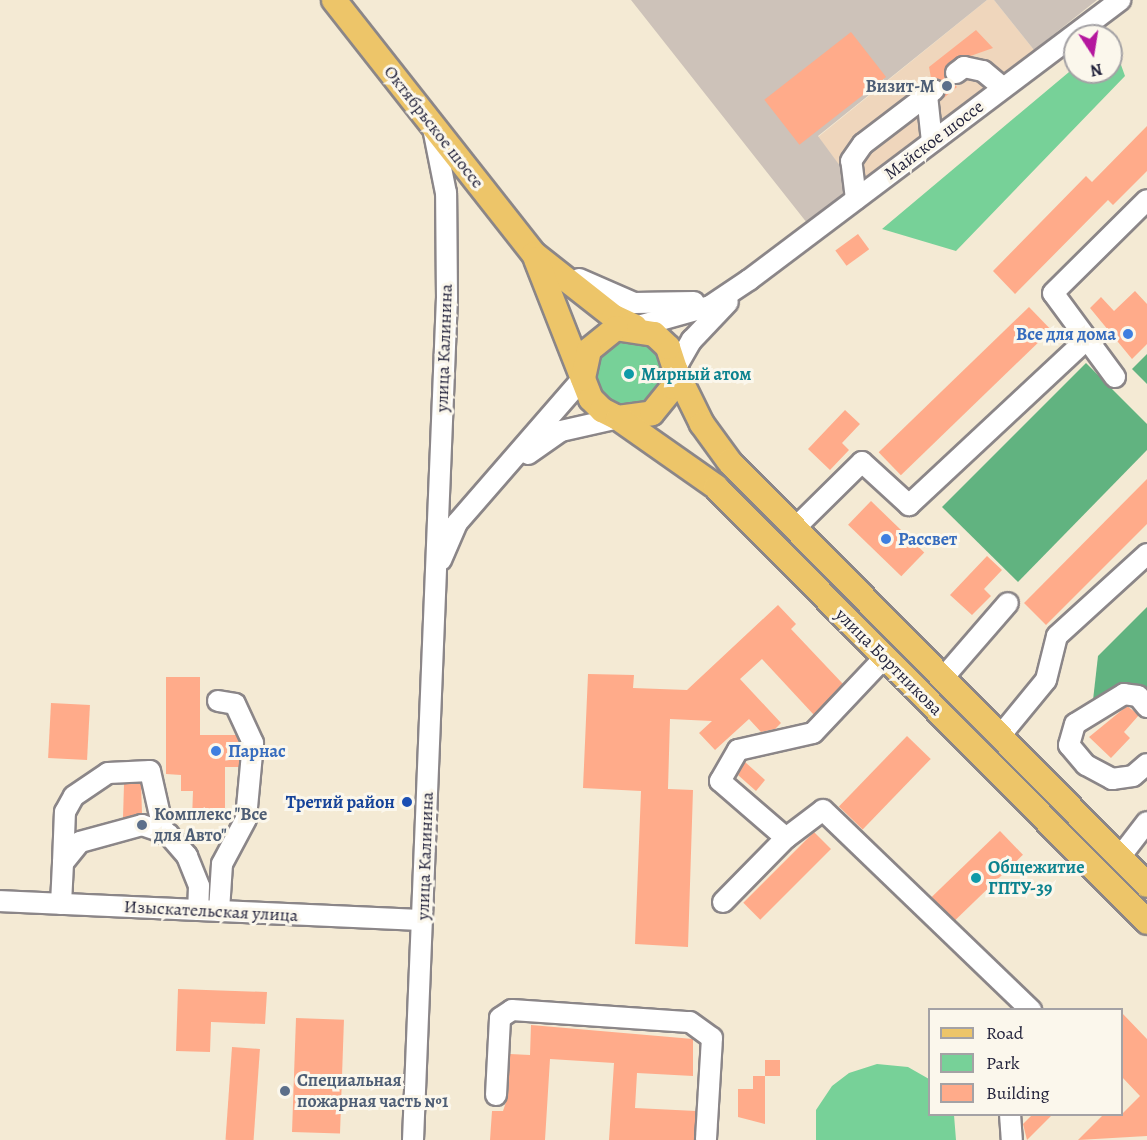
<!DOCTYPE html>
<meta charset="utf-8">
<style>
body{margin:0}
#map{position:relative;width:1147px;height:1140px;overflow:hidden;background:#f4ead4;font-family:Alegreya,serif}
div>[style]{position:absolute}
.built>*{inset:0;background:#efd6bc}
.industrial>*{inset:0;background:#cdc2b9}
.green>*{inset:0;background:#77d198}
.round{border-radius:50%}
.forest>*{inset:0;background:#61b380}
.building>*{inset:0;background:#ffab8a;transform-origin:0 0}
.roads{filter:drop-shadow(2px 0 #8b8688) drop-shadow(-2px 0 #8b8688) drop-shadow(0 2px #8b8688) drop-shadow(0 -2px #8b8688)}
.minor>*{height:20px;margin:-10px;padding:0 10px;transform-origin:10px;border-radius:10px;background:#fff}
.major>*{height:24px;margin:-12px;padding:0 12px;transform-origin:12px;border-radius:12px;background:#edc569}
.dots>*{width:16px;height:16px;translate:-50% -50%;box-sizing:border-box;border:3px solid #fbf7ec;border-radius:50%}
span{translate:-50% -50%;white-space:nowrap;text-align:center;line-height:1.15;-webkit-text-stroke:6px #fbf7ec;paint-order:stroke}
.service-label{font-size:18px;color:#4e5e75;font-weight:700}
.right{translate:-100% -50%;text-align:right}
.left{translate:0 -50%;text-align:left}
.street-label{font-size:18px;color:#22223b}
.shop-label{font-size:18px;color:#366cbe;font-weight:700}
.culture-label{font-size:18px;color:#0d838f;font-weight:700}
.transit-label{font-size:18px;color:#164399;font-weight:700}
.legend{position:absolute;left:928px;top:1008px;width:195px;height:108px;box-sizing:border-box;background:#fbf7ec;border:2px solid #a4a2a5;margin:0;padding:8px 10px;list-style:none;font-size:18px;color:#22223b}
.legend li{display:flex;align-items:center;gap:12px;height:30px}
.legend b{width:30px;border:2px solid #a4a2a5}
.north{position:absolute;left:1063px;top:24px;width:60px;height:60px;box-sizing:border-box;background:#fbf7ec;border:2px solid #a4a2a5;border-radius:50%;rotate:168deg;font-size:16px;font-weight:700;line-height:24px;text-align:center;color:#22223b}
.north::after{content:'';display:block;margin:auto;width:21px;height:27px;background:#b5179e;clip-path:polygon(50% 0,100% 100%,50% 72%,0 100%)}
</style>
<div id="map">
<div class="built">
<i style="clip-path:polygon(987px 0,994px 0,1034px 50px,857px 189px,818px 137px)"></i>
</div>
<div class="industrial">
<i style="clip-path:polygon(631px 0,987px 0,818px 136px,857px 189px,811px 228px)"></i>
<i style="clip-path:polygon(994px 0,1097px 0,1034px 50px)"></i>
</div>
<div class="green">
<i style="clip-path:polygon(1111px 37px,1125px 76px,956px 251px,882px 229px,1075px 67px,1075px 72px,1111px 72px)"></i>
<i class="round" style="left:597px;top:339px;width:66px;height:66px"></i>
<i style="clip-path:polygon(877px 1064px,908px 1067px,929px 1079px,930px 1114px,954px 1115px,956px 1140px,816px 1140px,816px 1110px,832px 1086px,849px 1073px)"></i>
</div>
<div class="forest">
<i style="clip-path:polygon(1147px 354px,1147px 384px,1132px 369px)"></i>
<i style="clip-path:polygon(1086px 363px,1147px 424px,1147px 450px,1018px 582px,942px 507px)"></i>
<i style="clip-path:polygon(1147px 607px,1147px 696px,1092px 709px,1098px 656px)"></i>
</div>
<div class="building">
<i style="clip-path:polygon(976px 30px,993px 48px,948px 64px,944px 75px,957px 87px,940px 101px,946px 88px,931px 78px,929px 67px)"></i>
<i style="left:851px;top:32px;width:57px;height:110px;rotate:52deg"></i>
<i style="clip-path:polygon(1147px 126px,1147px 171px,1113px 205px,1108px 200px,1015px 294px,993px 271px,1086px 176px,1092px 182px)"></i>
<i style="left:858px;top:234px;width:19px;height:28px;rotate:54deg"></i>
<i style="clip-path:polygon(1135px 291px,1147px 304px,1147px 344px,1132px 359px,1090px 308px,1101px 297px,1114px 311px)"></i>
<i style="left:1029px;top:307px;width:32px;height:209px;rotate:46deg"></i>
<i style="clip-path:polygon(845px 410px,860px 424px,842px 443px,849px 450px,830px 470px,808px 449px)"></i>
<i style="clip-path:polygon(1147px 479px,1147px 524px,1046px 625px,1024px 603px)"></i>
<i style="left:871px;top:501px;width:74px;height:33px;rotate:44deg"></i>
<i style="clip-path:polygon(987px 556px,1002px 570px,984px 589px,991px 596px,972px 615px,950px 595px)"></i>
<i style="clip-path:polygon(778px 605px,796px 624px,791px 629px,843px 684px,814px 715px,762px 659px,740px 679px,781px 723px,775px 729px,761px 732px,749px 719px,715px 750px,699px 733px,712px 721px,670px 719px,668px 789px,693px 790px,688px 947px,635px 944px,641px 791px,583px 788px,588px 674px,634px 675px,633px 688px,687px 690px)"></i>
<i style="clip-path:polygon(166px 677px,200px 677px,200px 735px,236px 735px,239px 742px,239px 767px,225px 767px,225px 819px,192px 819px,193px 791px,181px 791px,181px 775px,166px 774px)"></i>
<i style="left:51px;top:703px;width:39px;height:55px;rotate:3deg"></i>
<i style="clip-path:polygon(1127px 706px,1139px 715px,1124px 732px,1130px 738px,1111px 758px,1089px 737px)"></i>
<i style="left:907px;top:736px;width:33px;height:98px;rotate:44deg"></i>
<i style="clip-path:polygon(745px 762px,765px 780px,756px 791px,738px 775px)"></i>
<i style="clip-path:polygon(141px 783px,142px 813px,123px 818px,124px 784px)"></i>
<i style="left:1000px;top:831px;width:33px;height:95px;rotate:46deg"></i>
<i style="left:814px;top:832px;width:24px;height:100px;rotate:45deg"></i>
<i style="clip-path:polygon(178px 989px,267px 992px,265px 1024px,211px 1022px,210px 1052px,176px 1051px)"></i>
<i style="clip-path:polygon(1122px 1013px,1147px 1039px,1147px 1136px,1078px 1140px,1104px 1114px,1122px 1114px,1140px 1096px,1122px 1077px)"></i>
<i style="left:296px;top:1018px;width:48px;height:114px;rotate:2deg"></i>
<i style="clip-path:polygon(531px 1025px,693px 1039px,693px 1076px,637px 1073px,635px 1108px,696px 1111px,694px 1140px,609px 1140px,614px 1063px,550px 1059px,545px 1140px,490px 1140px,492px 1111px,503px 1111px,508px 1096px,510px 1054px,530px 1055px)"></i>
<i style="left:232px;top:1047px;width:28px;height:93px;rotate:4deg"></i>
<i style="left:765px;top:1060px;width:15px;height:16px"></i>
<i style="clip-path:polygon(753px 1076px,765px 1076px,765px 1124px,738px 1117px,738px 1089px,753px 1089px)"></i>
<i style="clip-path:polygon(1033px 1114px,1053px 1114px,1027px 1140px,1023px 1124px)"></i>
</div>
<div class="roads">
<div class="minor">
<i style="left:956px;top:73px;width:10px;rotate:-37deg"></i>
<i style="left:964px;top:67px;width:19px;rotate:12deg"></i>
<i style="left:983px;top:71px;width:26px;rotate:40deg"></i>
<i style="left:927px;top:95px;width:47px;rotate:83.9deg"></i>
<i style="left:856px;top:199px;width:38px;rotate:-97deg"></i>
<i style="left:851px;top:161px;width:21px;rotate:-55deg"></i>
<i style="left:863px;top:144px;width:89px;rotate:-37.3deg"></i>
<i style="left:579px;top:279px;width:60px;rotate:23.6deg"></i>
<i style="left:634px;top:303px;width:60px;rotate:-1deg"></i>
<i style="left:635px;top:327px;width:78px;rotate:-15.6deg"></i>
<i style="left:710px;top:306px;width:47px;rotate:-33.7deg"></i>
<i style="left:749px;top:280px;width:465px;rotate:-37deg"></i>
<i style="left:675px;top:369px;width:34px;rotate:-60deg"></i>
<i style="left:692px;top:340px;width:52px;rotate:-46.5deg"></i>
<i style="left:1115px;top:377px;width:104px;rotate:-126.4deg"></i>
<i style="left:1053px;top:293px;width:132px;rotate:-44.7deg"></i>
<i style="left:528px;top:454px;width:40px;rotate:-34.9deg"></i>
<i style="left:561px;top:431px;width:58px;rotate:-12.8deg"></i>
<i style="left:795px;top:528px;width:94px;rotate:-44.6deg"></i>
<i style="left:862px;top:462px;width:64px;rotate:42.5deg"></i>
<i style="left:909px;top:505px;width:242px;rotate:-43deg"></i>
<i style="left:441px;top:560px;width:40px;rotate:-66.6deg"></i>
<i style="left:457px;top:523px;width:192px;rotate:-49deg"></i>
<i style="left:884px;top:658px;width:103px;rotate:133.4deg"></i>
<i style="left:813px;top:733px;width:77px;rotate:167.2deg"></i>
<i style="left:738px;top:750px;width:36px;rotate:120deg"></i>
<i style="left:720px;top:781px;width:87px;rotate:40.8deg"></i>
<i style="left:786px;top:838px;width:46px;rotate:-37.1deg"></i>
<i style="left:823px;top:810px;width:289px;rotate:43.9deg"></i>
<i style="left:943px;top:678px;width:99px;rotate:-49.1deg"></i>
<i style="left:218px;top:701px;width:17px;rotate:10deg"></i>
<i style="left:235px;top:704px;width:43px;rotate:65.2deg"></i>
<i style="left:253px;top:743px;width:76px;rotate:95.3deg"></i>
<i style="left:246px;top:819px;width:51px;rotate:118.1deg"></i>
<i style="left:222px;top:864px;width:47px;rotate:93.7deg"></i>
<i style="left:1147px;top:707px;width:14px;rotate:-129deg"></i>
<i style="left:1138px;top:696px;width:14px;rotate:-172deg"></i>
<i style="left:1124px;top:694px;width:57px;rotate:148.5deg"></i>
<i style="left:1075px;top:724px;width:22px;rotate:106deg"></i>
<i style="left:1069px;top:745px;width:26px;rotate:50deg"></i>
<i style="left:1086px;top:765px;width:30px;rotate:28deg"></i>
<i style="left:1112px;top:779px;width:21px;rotate:-8deg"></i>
<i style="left:1133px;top:776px;width:18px;rotate:-41deg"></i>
<i style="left:1000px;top:736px;width:72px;rotate:-50.6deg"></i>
<i style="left:1046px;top:680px;width:45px;rotate:-76deg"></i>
<i style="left:1057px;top:636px;width:122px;rotate:-42.3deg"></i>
<i style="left:1120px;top:857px;width:44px;rotate:-52.4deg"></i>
<i style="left:63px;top:863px;width:51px;rotate:-87.8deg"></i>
<i style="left:65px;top:812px;width:18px;rotate:-61deg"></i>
<i style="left:74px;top:796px;width:41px;rotate:-34.1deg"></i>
<i style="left:108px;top:773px;width:42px;rotate:-2.7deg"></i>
<i style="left:150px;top:771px;width:64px;rotate:77.3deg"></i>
<i style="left:0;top:901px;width:422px;rotate:2.6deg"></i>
<i style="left:723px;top:902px;width:90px;rotate:-45.5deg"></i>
<i style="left:61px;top:904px;width:41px;rotate:-87.2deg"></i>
<i style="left:63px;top:863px;width:27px;rotate:-51deg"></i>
<i style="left:80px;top:842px;width:64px;rotate:-15.3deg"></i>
<i style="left:142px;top:825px;width:28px;rotate:19deg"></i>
<i style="left:168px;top:834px;width:29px;rotate:49deg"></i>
<i style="left:187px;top:856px;width:32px;rotate:68deg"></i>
<i style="left:199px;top:886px;width:24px;rotate:92deg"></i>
<i style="left:496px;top:1095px;width:77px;rotate:-87deg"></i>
<i style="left:500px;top:1018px;width:14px;rotate:-34deg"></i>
<i style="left:512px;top:1010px;width:178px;rotate:3.9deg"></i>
<i style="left:690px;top:1022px;width:27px;rotate:36deg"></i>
<i style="left:712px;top:1038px;width:102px;rotate:93.4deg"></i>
<i style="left:1010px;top:1114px;width:26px;rotate:86deg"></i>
<i style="left:413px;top:1140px;width:843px;rotate:-87.69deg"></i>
<i style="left:447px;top:298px;width:105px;rotate:-90.5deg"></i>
<i style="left:446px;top:193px;width:66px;rotate:-101.3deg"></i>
</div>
<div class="major">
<i style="left:334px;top:0;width:323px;rotate:51.8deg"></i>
<i style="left:534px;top:254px;width:102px;rotate:38.2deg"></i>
<i style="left:614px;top:317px;width:23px;rotate:25deg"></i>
<i style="left:536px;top:259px;width:150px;rotate:68.6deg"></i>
<i style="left:591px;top:399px;width:16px;rotate:45deg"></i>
<i style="left:602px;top:410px;width:18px;rotate:27deg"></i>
<i style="left:618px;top:418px;width:34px;rotate:-8deg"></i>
<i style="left:652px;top:413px;width:33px;rotate:-51deg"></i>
<i style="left:673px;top:387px;width:18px;rotate:-84deg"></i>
<i style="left:675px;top:369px;width:23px;rotate:-108deg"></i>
<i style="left:668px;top:347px;width:19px;rotate:-137deg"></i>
<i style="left:654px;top:334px;width:38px;rotate:-171deg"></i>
<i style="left:616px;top:328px;width:35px;rotate:141deg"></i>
<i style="left:589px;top:350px;width:29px;rotate:102deg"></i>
<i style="left:675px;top:369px;width:61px;rotate:63.9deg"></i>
<i style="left:702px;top:424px;width:46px;rotate:53.9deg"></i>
<i style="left:729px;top:461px;width:595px;rotate:45.41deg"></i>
<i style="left:618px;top:418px;width:120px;rotate:35.1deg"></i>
<i style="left:716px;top:487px;width:612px;rotate:45.26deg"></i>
</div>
</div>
<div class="dots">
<i style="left:947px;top:86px;background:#5c6f8a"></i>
<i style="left:1128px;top:334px;background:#3f7fe0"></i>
<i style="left:629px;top:374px;background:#0f9aa8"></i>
<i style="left:886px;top:539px;background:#3f7fe0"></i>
<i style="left:216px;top:751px;background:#3f7fe0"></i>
<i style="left:407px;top:802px;background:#1a4fb4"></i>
<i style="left:142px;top:825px;background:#5c6f8a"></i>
<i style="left:976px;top:878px;background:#0f9aa8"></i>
<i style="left:285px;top:1091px;background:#5c6f8a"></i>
</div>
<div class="service-label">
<span class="right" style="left:935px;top:86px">Визит-М</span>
<span class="left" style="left:154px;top:825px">Комплекс "Все<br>для Авто"</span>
<span class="left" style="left:297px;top:1091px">Специальная<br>пожарная часть №1</span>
</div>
<div class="street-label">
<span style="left:434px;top:127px;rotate:52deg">Октябрьское шоссе</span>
<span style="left:934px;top:140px;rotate:-37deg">Майское шоссе</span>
<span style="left:444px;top:348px;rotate:-88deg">улица Калинина</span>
<span style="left:889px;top:662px;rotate:45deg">улица Бортникова</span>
<span style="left:425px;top:856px;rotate:-88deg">улица Калинина</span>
<span style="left:211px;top:911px;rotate:3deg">Изыскательская улица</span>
</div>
<div class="shop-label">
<span class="right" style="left:1116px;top:334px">Все для дома</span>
<span class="left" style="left:898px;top:539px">Рассвет</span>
<span class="left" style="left:228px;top:751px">Парнас</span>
</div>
<div class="culture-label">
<span class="left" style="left:641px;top:374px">Мирный атом</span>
<span class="left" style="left:988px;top:878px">Общежитие<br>ГПТУ-39</span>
</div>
<div class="transit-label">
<span class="right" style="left:395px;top:802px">Третий район</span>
</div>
<ul class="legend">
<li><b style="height:8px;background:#edc569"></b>Road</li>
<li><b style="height:16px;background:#77d198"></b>Park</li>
<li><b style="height:16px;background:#ffab8a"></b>Building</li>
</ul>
<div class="north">N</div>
</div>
